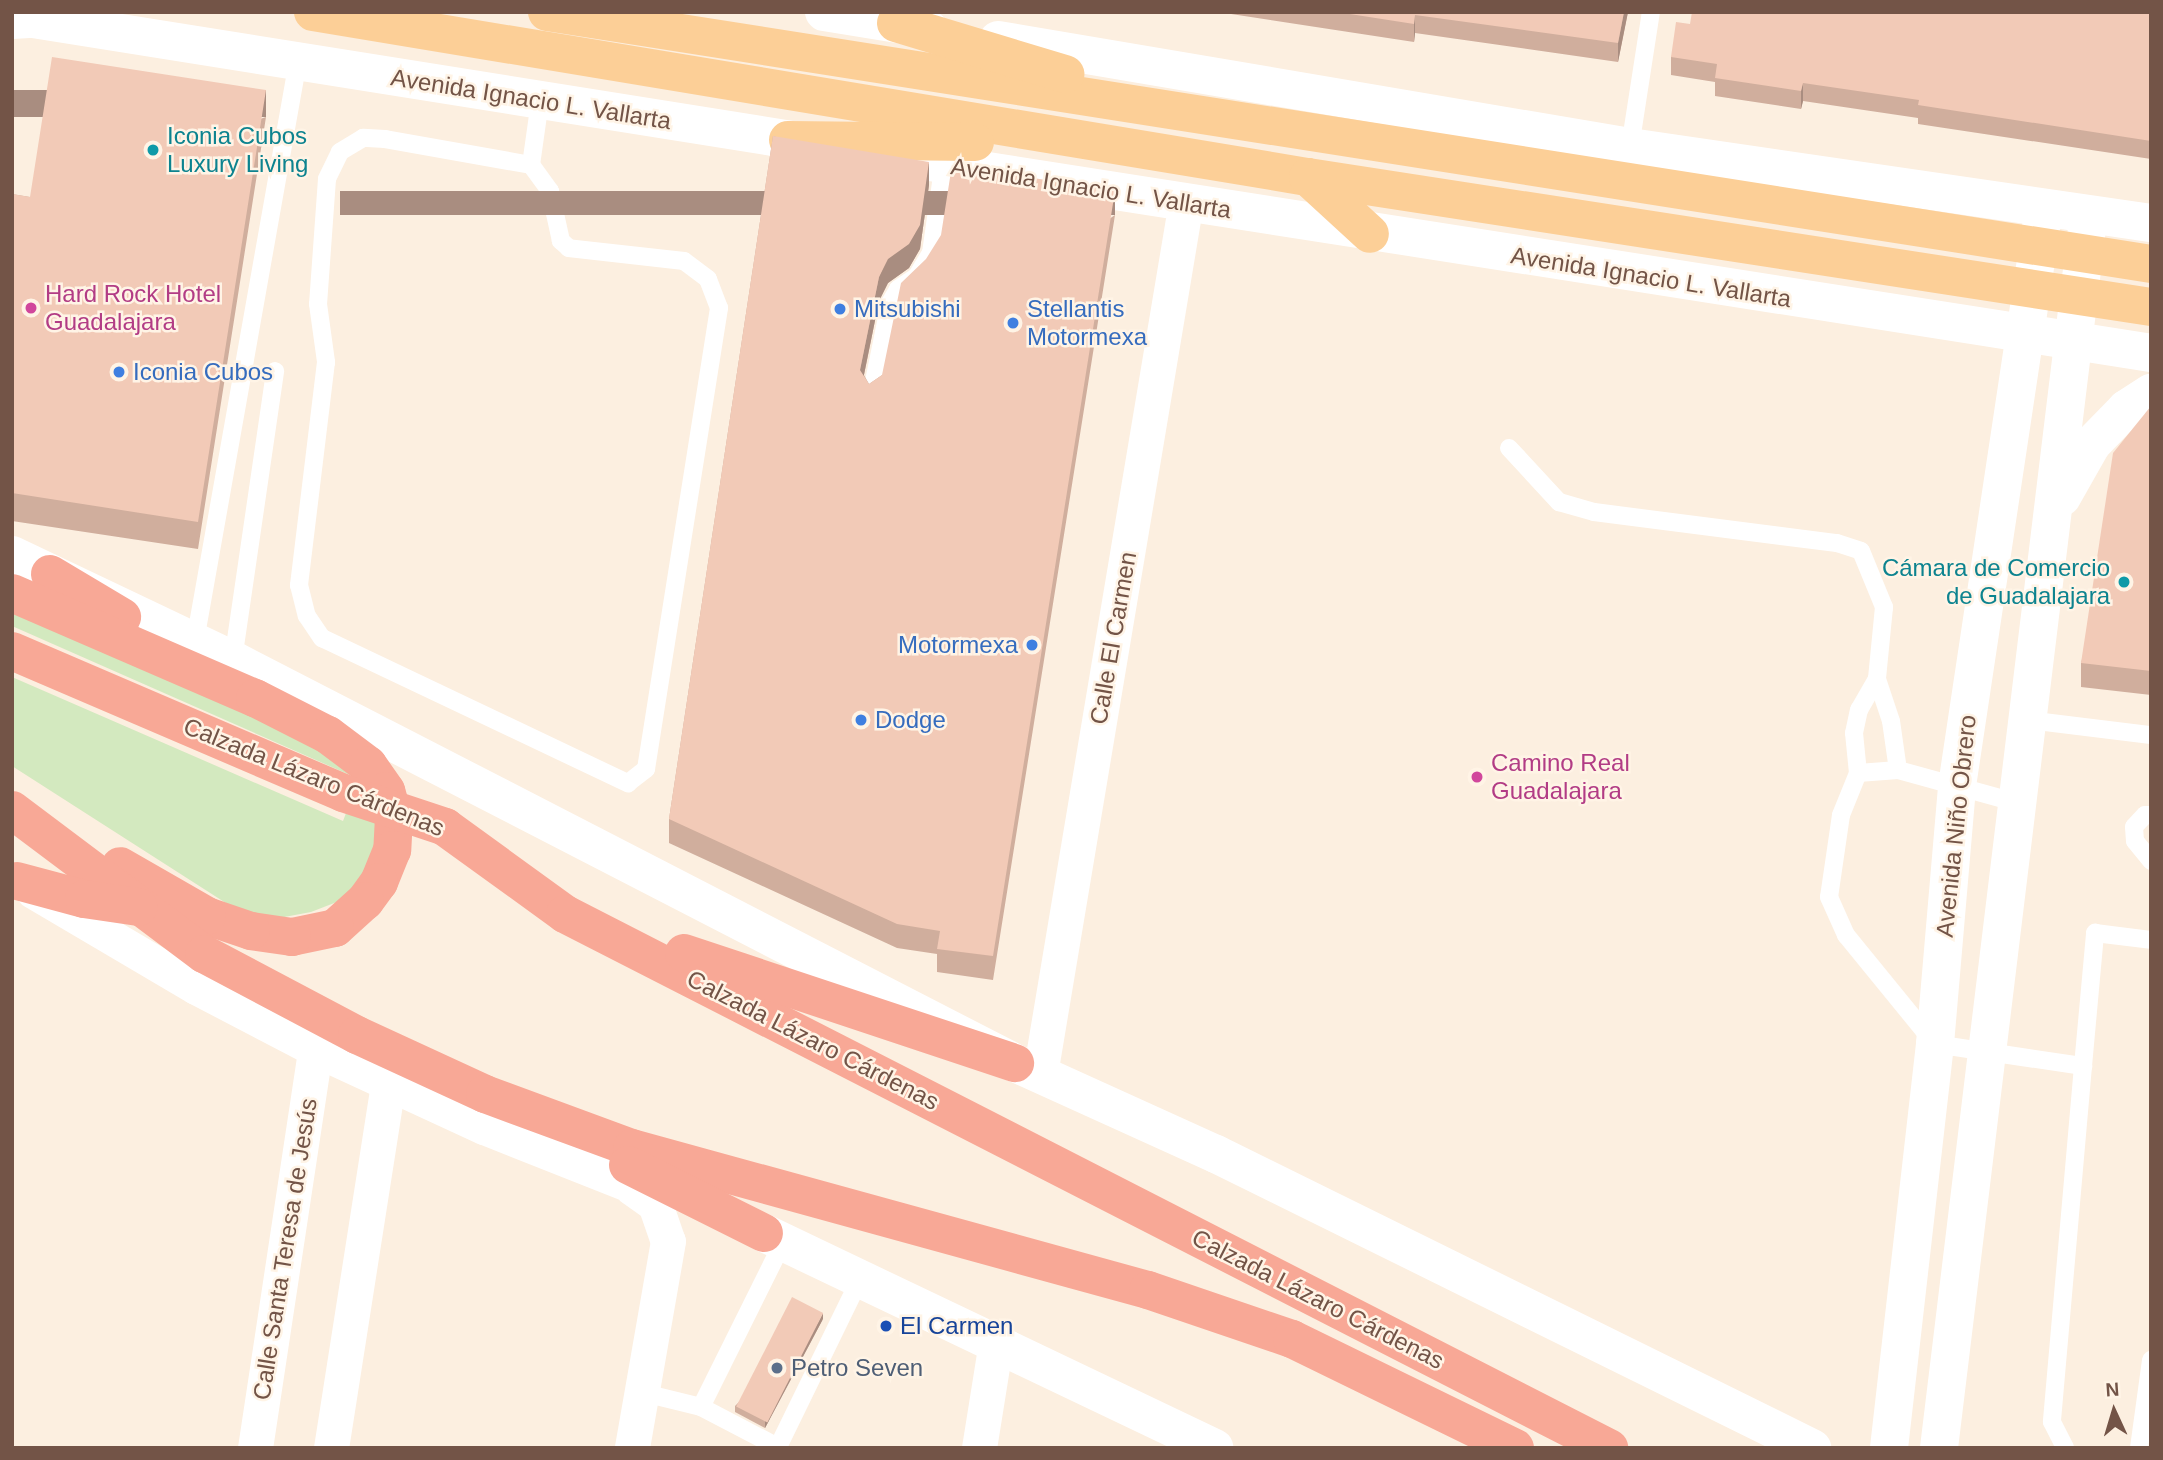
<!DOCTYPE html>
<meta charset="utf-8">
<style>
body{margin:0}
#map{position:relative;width:2163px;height:1460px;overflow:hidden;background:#fcefe0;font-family:Helvetica,sans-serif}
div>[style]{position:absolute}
.green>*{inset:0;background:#d3e9bf}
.service>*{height:18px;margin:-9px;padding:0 9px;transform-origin:9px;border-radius:9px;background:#fff}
.minor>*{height:35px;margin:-17.5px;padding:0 17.5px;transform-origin:17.5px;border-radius:17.5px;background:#fff}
.tertiary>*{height:38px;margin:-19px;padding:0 19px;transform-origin:19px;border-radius:19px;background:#fff}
.secondary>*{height:38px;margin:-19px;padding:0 19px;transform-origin:19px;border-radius:19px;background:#fff}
.primary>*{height:38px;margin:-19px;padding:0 19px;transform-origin:19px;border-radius:19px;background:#fccf97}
.motorway>*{height:38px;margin:-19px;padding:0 19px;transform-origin:19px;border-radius:19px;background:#f8a896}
.wall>*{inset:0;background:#d0ae9d}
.shaded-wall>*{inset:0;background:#a98d80;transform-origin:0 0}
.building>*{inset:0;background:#f2cab7;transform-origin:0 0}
.dots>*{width:19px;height:19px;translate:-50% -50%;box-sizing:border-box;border:4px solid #fff4e6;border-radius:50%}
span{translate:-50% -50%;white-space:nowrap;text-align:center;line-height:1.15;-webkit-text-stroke:5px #fff4e6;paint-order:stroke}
.street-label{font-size:24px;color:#735447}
.culture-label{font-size:24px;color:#0d838f}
.left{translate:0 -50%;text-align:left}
.right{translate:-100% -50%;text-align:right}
.hotel-label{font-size:24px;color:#b23c85}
.shop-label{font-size:24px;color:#366cbe}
.transit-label{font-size:24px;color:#164399}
.service-label{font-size:24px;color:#4e5e75}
.frame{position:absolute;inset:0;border:14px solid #735447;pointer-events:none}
.north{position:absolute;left:2079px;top:1376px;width:70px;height:70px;-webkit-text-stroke:5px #fff4e6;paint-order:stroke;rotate:356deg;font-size:19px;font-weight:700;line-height:28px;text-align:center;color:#735447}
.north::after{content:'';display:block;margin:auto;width:24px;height:32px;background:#735447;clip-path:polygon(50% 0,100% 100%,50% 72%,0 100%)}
</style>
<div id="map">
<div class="green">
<i style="clip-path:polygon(12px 602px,336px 748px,376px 799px,376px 850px,365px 875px,342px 900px,311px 912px,279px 918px,243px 914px,12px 766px,12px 677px,343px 821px,359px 779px,12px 626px)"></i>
</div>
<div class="service">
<i style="left:1630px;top:147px;width:137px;rotate:-81.2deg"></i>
<i style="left:531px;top:165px;width:148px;rotate:-169.9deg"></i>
<i style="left:385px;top:139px;width:22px;rotate:-177deg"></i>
<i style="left:363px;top:138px;width:27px;rotate:149deg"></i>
<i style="left:340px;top:152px;width:30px;rotate:116deg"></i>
<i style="left:327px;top:179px;width:125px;rotate:94.1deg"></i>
<i style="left:318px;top:304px;width:59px;rotate:82.1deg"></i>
<i style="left:326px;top:362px;width:225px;rotate:96.9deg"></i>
<i style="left:299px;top:585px;width:32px;rotate:76deg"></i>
<i style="left:307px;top:616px;width:27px;rotate:56deg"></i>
<i style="left:322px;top:638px;width:339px;rotate:25.4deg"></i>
<i style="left:628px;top:783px;width:23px;rotate:-38deg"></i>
<i style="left:646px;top:769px;width:467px;rotate:-81deg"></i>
<i style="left:719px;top:308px;width:31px;rotate:-111deg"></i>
<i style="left:708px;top:279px;width:30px;rotate:-143deg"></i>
<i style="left:684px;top:261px;width:116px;rotate:-173.6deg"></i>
<i style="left:569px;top:248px;width:11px;rotate:-139deg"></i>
<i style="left:561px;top:241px;width:51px;rotate:-102.4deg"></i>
<i style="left:550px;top:191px;width:32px;rotate:-126deg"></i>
<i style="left:531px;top:165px;width:65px;rotate:-82deg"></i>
<i style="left:871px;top:396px;width:95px;rotate:-78.5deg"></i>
<i style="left:890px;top:303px;width:16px;rotate:-60deg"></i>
<i style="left:898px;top:289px;width:23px;rotate:-34deg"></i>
<i style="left:917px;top:276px;width:27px;rotate:-59deg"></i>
<i style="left:931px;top:253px;width:71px;rotate:-81.9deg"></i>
<i style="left:941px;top:183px;width:20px;rotate:-63deg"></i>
<i style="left:1509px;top:448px;width:74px;rotate:47.2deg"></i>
<i style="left:1559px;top:502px;width:36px;rotate:16deg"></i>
<i style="left:1594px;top:512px;width:245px;rotate:7.3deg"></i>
<i style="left:1837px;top:543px;width:25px;rotate:18deg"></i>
<i style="left:1861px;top:551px;width:61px;rotate:67.7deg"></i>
<i style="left:1884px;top:607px;width:72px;rotate:95.6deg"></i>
<i style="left:1877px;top:679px;width:44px;rotate:71.6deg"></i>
<i style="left:1891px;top:721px;width:49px;rotate:81.9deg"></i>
<i style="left:195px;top:641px;width:589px;rotate:-79.93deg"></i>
<i style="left:233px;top:660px;width:292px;rotate:-81.7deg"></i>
<i style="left:2028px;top:720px;width:124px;rotate:7deg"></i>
<i style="left:1858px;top:773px;width:40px;rotate:-95.7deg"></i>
<i style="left:1854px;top:733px;width:24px;rotate:-78deg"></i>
<i style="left:1859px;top:710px;width:36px;rotate:-60deg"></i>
<i style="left:2018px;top:803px;width:124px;rotate:-164.6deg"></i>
<i style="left:1898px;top:770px;width:40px;rotate:175.7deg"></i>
<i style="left:1858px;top:773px;width:45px;rotate:112deg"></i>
<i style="left:1841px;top:815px;width:83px;rotate:98.3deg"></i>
<i style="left:1829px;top:897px;width:42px;rotate:65.9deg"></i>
<i style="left:1846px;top:935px;width:141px;rotate:50.8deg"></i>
<i style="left:1935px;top:1044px;width:150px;rotate:8.5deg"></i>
<i style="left:2083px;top:1066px;width:357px;rotate:95deg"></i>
<i style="left:2052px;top:1422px;width:29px;rotate:63deg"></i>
<i style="left:2151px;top:815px;width:6px;rotate:180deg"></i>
<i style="left:2145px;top:815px;width:16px;rotate:133deg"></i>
<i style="left:2134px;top:827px;width:14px;rotate:86deg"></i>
<i style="left:2135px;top:841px;width:26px;rotate:51deg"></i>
<i style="left:2083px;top:1066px;width:134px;rotate:-84.8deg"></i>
<i style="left:2095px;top:933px;width:56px;rotate:7.1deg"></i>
<i style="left:783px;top:1242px;width:184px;rotate:116.4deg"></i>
<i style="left:701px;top:1407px;width:87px;rotate:27.5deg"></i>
<i style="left:778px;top:1447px;width:189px;rotate:-64deg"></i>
<i style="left:640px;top:1392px;width:63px;rotate:13.8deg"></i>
<i style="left:2139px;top:1448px;width:89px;rotate:-82.2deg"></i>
</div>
<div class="minor">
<i style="left:33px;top:891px;width:189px;rotate:30.5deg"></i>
<i style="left:196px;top:987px;width:134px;rotate:27.5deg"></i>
<i style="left:315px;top:1049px;width:186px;rotate:24.8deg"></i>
<i style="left:484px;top:1127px;width:190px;rotate:21.6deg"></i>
<i style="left:1040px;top:1074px;width:884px;rotate:-80.5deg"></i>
<i style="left:632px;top:1188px;width:28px;rotate:35deg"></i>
<i style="left:655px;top:1204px;width:39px;rotate:71deg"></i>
<i style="left:668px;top:1241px;width:210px;rotate:99.9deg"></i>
<i style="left:255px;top:1448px;width:403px;rotate:-81.4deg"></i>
<i style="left:331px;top:1448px;width:370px;rotate:-81.1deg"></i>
<i style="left:979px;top:1448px;width:107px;rotate:-80.9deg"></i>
</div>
<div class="tertiary">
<i style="left:12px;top:555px;width:245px;rotate:25.4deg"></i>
<i style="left:233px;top:660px;width:880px;rotate:27.26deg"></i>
<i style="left:1015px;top:1063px;width:221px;rotate:24.4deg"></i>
<i style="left:1216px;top:1154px;width:665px;rotate:26.26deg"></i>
<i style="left:764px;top:1233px;width:499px;rotate:25.5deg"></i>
</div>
<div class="secondary">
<i style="left:824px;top:12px;width:106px;rotate:9.2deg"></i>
<i style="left:12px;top:20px;width:21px;rotate:-3deg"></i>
<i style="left:33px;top:19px;width:800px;rotate:9.06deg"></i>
<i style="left:998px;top:40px;width:641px;rotate:9.61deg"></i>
<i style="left:1630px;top:147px;width:527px;rotate:8.3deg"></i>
<i style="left:879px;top:154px;width:1287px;rotate:8.89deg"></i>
<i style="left:2062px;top:497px;width:61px;rotate:-60.5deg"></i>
<i style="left:2092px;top:444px;width:49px;rotate:-45.8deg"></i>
<i style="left:2126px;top:409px;width:30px;rotate:-33deg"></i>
<i style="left:1889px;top:1448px;width:407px;rotate:-83.5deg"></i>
<i style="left:1935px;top:1044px;width:259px;rotate:-85.1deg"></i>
<i style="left:1957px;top:786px;width:578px;rotate:-81.45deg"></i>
<i style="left:1939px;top:1448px;width:1237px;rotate:-83.08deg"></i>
</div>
<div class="primary">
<i style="left:313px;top:12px;width:1009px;rotate:9.42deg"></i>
<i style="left:1308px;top:177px;width:853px;rotate:8.77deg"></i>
<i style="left:547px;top:12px;width:1624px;rotate:8.93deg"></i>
<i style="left:896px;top:23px;width:177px;rotate:16.8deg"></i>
<i style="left:788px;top:140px;width:187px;rotate:0.6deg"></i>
<i style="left:1308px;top:177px;width:84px;rotate:42.6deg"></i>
</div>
<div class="motorway">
<i style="left:50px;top:574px;width:84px;rotate:30.8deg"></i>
<i style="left:12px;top:593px;width:265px;rotate:23.4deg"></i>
<i style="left:255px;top:698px;width:82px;rotate:26.9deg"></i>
<i style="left:328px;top:735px;width:50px;rotate:36.9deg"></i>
<i style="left:368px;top:765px;width:32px;rotate:55deg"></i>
<i style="left:386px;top:791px;width:27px;rotate:73deg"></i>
<i style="left:394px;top:817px;width:33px;rotate:93deg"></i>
<i style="left:392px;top:850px;width:35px;rotate:112deg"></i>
<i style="left:379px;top:882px;width:24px;rotate:126deg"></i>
<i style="left:365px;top:901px;width:40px;rotate:138deg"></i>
<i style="left:335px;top:928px;width:44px;rotate:168.2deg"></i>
<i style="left:292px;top:937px;width:41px;rotate:-171.7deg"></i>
<i style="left:251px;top:931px;width:46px;rotate:-161.2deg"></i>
<i style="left:207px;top:916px;width:100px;rotate:-150.1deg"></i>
<i style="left:12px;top:651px;width:360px;rotate:23.2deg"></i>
<i style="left:343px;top:793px;width:108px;rotate:18.4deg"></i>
<i style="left:445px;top:827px;width:148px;rotate:35.9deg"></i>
<i style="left:565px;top:914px;width:1173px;rotate:27.09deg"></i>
<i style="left:12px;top:810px;width:240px;rotate:36.9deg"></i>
<i style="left:204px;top:954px;width:173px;rotate:27.9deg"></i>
<i style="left:357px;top:1035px;width:141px;rotate:24.7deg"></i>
<i style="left:485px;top:1094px;width:157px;rotate:20.2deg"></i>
<i style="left:632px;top:1148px;width:535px;rotate:15.39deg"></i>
<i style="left:1148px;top:1290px;width:152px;rotate:18.8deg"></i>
<i style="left:1292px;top:1339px;width:248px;rotate:26deg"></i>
<i style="left:17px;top:881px;width:69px;rotate:15deg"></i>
<i style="left:84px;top:899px;width:55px;rotate:8.4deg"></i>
<i style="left:684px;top:953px;width:349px;rotate:18.4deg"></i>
<i style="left:628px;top:1165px;width:152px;rotate:26.6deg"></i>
</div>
<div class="wall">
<i style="clip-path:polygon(1218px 12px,1628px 12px,1618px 62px,1415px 33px,1414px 42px)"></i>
<i style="clip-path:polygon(2151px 12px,2151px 159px,1918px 124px,1918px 118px,1803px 101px,1801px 109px,1715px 96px,1715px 82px,1671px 75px,1671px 57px,1690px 24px)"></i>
<i style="clip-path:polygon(266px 117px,198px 549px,12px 521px,12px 194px,30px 197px)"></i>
<i style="clip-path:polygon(773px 136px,929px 185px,920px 249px,909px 268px,888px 283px,879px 301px,864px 375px,869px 384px,1115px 215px,993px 980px,937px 972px,937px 954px,897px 948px,669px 843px,669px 819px)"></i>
<i style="clip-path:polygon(2151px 406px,2151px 695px,2081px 687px,2081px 663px)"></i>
<i style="clip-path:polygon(823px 1319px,765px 1428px,735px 1412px,735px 1406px)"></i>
</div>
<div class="shaded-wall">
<i style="clip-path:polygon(1624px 12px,1628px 12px,1618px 62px,1618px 43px)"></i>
<i style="clip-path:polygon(1415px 15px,1415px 33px,1414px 42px,1414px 24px)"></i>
<i style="clip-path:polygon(1803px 83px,1803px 101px,1801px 109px,1801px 91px)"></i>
<i style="left:266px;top:90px;width:27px;height:437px;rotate:90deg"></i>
<i style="clip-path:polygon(929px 162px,929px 185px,920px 249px,909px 268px,888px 283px,879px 301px,860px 394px,860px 370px,879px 277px)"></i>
<i style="left:1115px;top:191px;width:24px;height:775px;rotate:90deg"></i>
<i style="clip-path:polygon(823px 1313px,823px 1319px,765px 1428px,765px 1421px)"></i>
</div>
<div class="building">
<i style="clip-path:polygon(1337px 12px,1624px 12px,1618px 43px,1415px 15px,1414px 24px)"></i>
<i style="clip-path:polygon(1692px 12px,2151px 12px,2151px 141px,1918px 105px,1919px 100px,1803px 83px,1801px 91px,1715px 78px,1717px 64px,1671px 57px,1676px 22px,1690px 24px)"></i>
<i style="clip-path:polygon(52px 57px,266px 90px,198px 522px,12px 493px,12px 194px,30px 197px)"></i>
<i style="clip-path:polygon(773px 136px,929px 162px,920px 225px,909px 244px,888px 259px,879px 277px,860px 370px,869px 384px,882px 375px,901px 283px,926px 259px,941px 235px,952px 165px,1115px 191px,993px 956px,937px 949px,940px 931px,897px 924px,669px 819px)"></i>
<i style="clip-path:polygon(2151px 406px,2151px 671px,2081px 663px,2113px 453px)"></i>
<i style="left:792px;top:1297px;width:35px;height:123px;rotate:27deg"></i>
</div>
<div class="dots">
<i style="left:153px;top:150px;background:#0f9aa8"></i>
<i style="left:31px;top:308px;background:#d1479c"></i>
<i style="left:840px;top:309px;background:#3f7fe0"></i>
<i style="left:1013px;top:323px;background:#3f7fe0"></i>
<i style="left:119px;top:372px;background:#3f7fe0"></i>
<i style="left:2124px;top:582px;background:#0f9aa8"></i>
<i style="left:1032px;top:645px;background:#3f7fe0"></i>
<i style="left:861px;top:720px;background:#3f7fe0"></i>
<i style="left:1477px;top:777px;background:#d1479c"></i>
<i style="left:886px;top:1326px;background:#1a4fb4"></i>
<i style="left:777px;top:1368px;background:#5c6f8a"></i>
</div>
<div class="street-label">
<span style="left:531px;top:99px;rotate:9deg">Avenida Ignacio L. Vallarta</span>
<span style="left:1091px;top:188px;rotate:9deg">Avenida Ignacio L. Vallarta</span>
<span style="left:1651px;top:277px;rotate:9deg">Avenida Ignacio L. Vallarta</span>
<span style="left:1113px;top:638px;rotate:-80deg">Calle El Carmen</span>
<span style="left:314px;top:777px;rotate:22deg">Calzada Lázaro Cárdenas</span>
<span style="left:1956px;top:826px;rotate:-84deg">Avenida Niño Obrero</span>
<span style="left:813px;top:1040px;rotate:27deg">Calzada Lázaro Cárdenas</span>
<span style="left:285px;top:1249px;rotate:-81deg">Calle Santa Teresa de Jesús</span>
<span style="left:1318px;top:1299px;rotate:27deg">Calzada Lázaro Cárdenas</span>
</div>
<div class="culture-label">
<span class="left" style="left:167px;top:150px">Iconia Cubos<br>Luxury Living</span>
<span class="right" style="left:2110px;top:582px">Cámara de Comercio<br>de Guadalajara</span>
</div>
<div class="hotel-label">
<span class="left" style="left:45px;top:308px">Hard Rock Hotel<br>Guadalajara</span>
<span class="left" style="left:1491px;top:777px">Camino Real<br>Guadalajara</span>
</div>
<div class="shop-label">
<span class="left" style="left:854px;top:309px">Mitsubishi</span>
<span class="left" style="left:1027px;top:323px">Stellantis<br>Motormexa</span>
<span class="left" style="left:133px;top:372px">Iconia Cubos</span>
<span class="right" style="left:1018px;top:645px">Motormexa</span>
<span class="left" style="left:875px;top:720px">Dodge</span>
</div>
<div class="transit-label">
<span class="left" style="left:900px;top:1326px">El Carmen</span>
</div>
<div class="service-label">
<span class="left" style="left:791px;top:1368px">Petro Seven</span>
</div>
<div class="frame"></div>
<div class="north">N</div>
</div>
